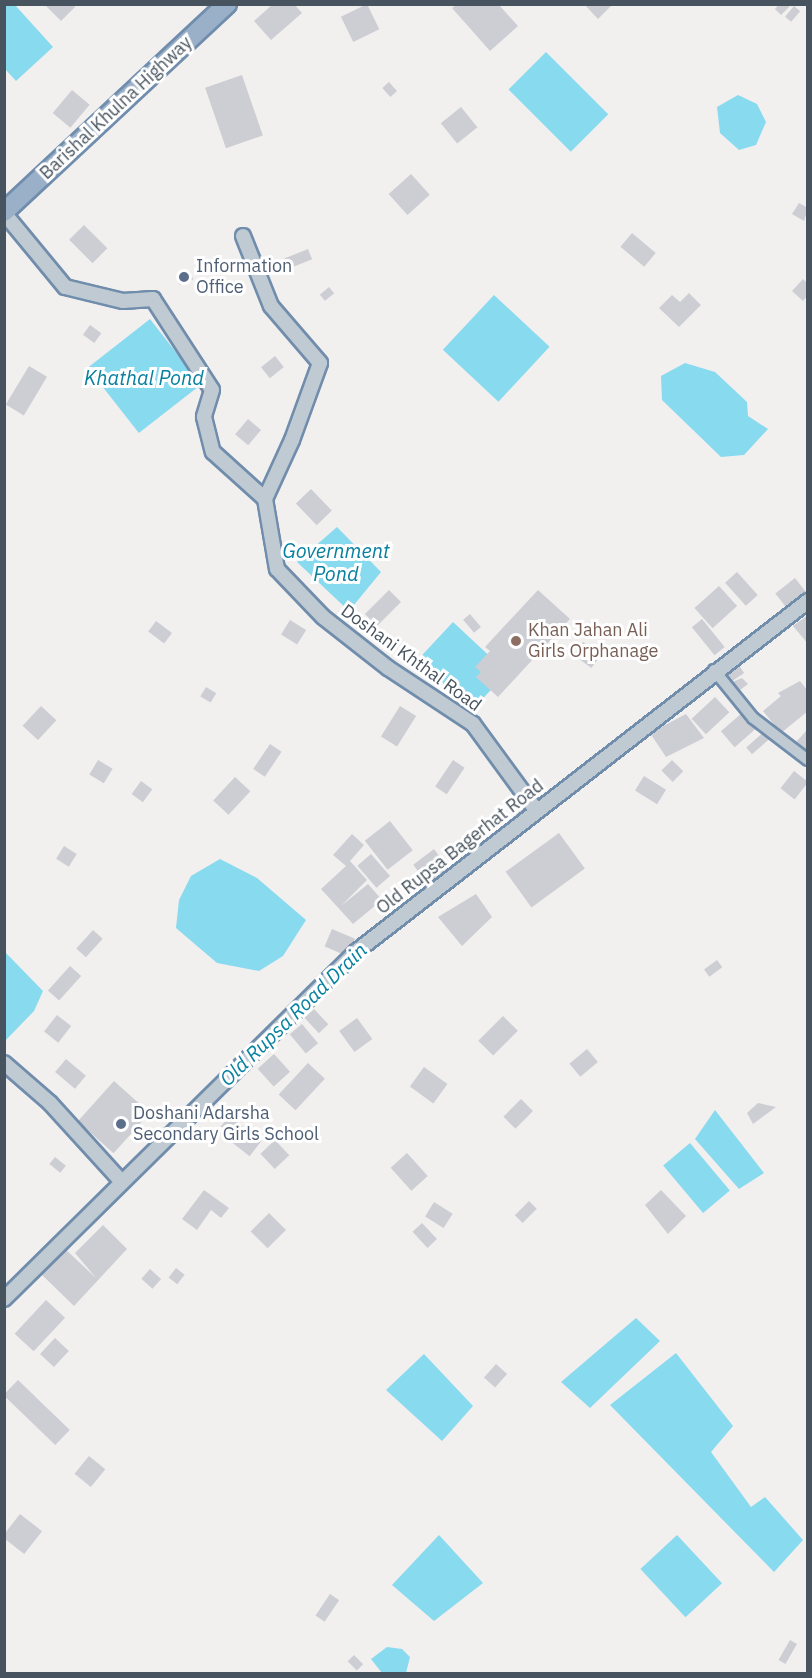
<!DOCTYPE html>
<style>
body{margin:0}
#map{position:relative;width:812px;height:1678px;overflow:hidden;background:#f2efef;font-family:"IBM Plex Sans",sans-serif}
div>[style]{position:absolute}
.water>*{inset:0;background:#88daef;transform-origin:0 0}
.building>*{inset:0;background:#ccced4;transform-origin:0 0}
.roads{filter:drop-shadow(2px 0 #708dac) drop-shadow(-2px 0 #708dac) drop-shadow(0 2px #708dac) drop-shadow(0 -2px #708dac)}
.minor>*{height:10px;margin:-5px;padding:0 5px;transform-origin:5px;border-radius:5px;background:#bfcad2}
.tertiary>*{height:14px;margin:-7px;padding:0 7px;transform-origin:7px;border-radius:7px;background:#bfcad2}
.trunk>*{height:18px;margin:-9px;padding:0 9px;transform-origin:9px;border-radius:9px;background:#9ab0c8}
.dots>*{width:16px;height:16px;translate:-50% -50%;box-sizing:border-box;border:3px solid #fff;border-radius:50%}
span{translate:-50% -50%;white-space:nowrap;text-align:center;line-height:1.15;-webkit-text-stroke:6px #fff;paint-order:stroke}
.street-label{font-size:18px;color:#47535e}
.service-label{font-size:18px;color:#4e5e75}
.left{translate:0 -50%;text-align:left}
.education-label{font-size:18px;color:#785e54}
.water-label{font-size:20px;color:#0880a0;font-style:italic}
.frame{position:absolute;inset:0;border:6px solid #47535e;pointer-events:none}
</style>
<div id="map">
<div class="water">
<i style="clip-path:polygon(4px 5px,15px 5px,53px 47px,16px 81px,5px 69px)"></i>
<i style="left:546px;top:52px;width:88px;height:53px;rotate:45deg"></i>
<i style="clip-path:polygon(738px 95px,757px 104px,766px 122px,756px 145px,739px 150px,720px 133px,717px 107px)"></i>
<i style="left:494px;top:295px;width:76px;height:75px;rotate:43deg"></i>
<i style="left:150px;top:319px;width:83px;height:79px;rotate:52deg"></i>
<i style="clip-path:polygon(685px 363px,715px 372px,747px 402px,748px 416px,768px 429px,744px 455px,721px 457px,662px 400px,661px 376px)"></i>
<i style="clip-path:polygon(337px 527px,381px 572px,349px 611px,297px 562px)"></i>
<i style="left:453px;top:622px;width:74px;height:52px;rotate:43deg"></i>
<i style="clip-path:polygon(220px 859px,257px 878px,306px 920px,283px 956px,259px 971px,217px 963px,176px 928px,179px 900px,191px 876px)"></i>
<i style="clip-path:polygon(5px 952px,43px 991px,34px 1011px,5px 1041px)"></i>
<i style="clip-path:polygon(715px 1110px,764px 1173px,739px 1189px,695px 1139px)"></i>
<i style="left:690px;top:1143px;width:62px;height:35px;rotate:50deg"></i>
<i style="clip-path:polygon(636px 1318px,660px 1341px,590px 1408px,561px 1382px)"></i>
<i style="clip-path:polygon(676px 1353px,733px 1426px,711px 1452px,751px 1507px,765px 1497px,803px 1540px,774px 1572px,610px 1405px)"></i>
<i style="clip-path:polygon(424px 1354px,473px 1406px,442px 1441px,386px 1390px)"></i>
<i style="clip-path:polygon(439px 1535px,483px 1583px,434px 1621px,392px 1585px)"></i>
<i style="left:677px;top:1535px;width:66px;height:50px;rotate:47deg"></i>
<i style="clip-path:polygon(387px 1647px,402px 1649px,410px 1657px,406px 1673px,382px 1673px,371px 1659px)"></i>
</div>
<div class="building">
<i style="clip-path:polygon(44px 4px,72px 4px,75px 7px,61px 21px)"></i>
<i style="clip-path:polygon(273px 4px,294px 4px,302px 13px,271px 40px,254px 21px)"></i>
<i style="left:367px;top:4px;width:28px;height:29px;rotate:64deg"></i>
<i style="clip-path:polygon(584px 4px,613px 4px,598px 19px)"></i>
<i style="clip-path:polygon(779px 4px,792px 4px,781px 15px,775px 9px)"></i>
<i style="clip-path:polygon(456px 5px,499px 5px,518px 26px,490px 51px,452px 8px)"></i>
<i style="left:794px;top:6px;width:8px;height:14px;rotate:40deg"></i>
<i style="left:242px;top:75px;width:64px;height:39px;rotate:71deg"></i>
<i style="left:389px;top:82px;width:12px;height:9px;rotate:48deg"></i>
<i style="left:72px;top:90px;width:23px;height:30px;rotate:40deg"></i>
<i style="left:461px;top:107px;width:26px;height:26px;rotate:51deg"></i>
<i style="left:411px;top:174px;width:28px;height:30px;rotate:48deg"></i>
<i style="clip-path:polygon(799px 203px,808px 208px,804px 221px,792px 214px)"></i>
<i style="left:84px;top:225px;width:33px;height:21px;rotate:45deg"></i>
<i style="left:632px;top:233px;width:31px;height:18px;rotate:40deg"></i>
<i style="left:308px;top:249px;width:11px;height:27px;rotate:68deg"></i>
<i style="left:190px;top:271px;width:9px;height:15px;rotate:69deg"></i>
<i style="clip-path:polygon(803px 279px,808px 284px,808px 295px,803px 301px,792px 291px)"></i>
<i style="left:329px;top:287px;width:8px;height:12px;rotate:50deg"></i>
<i style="clip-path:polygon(689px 293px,701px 305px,679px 327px,659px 308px,672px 295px,680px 302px)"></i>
<i style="left:90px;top:325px;width:14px;height:12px;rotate:36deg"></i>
<i style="left:275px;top:356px;width:14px;height:18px;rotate:51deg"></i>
<i style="left:29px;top:366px;width:21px;height:45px;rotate:31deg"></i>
<i style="left:248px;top:419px;width:17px;height:20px;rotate:40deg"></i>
<i style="left:311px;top:489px;width:30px;height:21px;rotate:46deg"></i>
<i style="left:737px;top:572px;width:31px;height:16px;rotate:48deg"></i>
<i style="left:795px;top:578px;width:18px;height:25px;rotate:52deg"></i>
<i style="left:719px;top:586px;width:27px;height:33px;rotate:48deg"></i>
<i style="left:389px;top:590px;width:17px;height:34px;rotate:45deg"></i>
<i style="clip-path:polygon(538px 590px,570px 619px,498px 697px,476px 677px,481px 672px,475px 667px,490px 651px,485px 647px)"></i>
<i style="left:470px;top:614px;width:17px;height:9px;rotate:50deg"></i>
<i style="clip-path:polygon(808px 615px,808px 644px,793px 626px)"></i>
<i style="left:702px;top:619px;width:36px;height:13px;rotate:51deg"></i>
<i style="left:290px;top:620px;width:19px;height:17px;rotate:32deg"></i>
<i style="left:156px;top:621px;width:20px;height:13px;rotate:37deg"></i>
<i style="left:583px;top:642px;width:22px;height:16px;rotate:36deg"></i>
<i style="left:738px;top:664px;width:11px;height:15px;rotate:56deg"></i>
<i style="clip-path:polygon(742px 678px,748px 684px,740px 690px,732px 682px)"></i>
<i style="clip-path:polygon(800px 681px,808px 691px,808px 711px,781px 733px,763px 711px,781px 696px,778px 693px)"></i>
<i style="left:206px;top:687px;width:12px;height:11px;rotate:31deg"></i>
<i style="left:715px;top:697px;width:21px;height:32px;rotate:47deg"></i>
<i style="left:41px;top:706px;width:21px;height:27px;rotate:43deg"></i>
<i style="left:400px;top:706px;width:19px;height:36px;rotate:32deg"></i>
<i style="left:742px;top:713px;width:21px;height:28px;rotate:49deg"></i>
<i style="clip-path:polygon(686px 714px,704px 738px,666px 757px,650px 733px)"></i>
<i style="clip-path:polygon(808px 729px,808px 752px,796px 742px)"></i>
<i style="left:765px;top:731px;width:9px;height:25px;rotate:49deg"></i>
<i style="left:270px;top:744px;width:14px;height:30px;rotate:34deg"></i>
<i style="left:98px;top:760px;width:17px;height:17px;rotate:31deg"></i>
<i style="left:453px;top:760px;width:14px;height:32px;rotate:34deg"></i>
<i style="left:672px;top:760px;width:16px;height:15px;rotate:45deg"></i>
<i style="left:794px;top:771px;width:18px;height:22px;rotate:38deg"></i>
<i style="left:644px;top:776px;width:26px;height:17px;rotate:32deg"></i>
<i style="left:235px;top:777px;width:21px;height:32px;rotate:43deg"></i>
<i style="left:141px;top:781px;width:14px;height:16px;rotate:36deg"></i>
<i style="left:517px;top:795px;width:16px;height:14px;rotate:52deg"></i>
<i style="left:390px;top:821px;width:37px;height:32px;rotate:52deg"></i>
<i style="left:559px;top:833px;width:44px;height:66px;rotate:54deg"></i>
<i style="clip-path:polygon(352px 834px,364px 845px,350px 861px,367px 880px,341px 906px,368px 884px,382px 900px,353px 924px,321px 889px,346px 866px,333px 855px)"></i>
<i style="left:64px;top:846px;width:15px;height:15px;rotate:32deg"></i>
<i style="left:434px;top:849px;width:30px;height:26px;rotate:53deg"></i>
<i style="left:371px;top:854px;width:29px;height:18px;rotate:49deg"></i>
<i style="clip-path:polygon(476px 894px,492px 917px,462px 946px,438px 917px)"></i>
<i style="left:332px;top:929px;width:25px;height:19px;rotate:23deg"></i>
<i style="left:93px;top:930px;width:13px;height:25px;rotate:42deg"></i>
<i style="left:717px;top:960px;width:9px;height:16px;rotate:54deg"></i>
<i style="left:70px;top:966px;width:15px;height:33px;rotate:42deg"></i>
<i style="left:314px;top:1009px;width:21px;height:13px;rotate:47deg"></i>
<i style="left:57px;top:1015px;width:18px;height:21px;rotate:38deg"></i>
<i style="left:503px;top:1016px;width:21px;height:35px;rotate:45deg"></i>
<i style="left:357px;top:1018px;width:26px;height:22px;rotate:54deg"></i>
<i style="left:302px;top:1024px;width:25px;height:16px;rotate:50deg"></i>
<i style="left:587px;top:1049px;width:17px;height:23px;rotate:50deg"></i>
<i style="left:274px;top:1054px;width:24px;height:22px;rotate:48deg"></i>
<i style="left:66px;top:1059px;width:26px;height:17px;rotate:40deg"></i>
<i style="left:308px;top:1063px;width:23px;height:43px;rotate:43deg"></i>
<i style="left:424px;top:1067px;width:29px;height:24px;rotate:36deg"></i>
<i style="left:114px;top:1081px;width:48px;height:54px;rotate:42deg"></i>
<i style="left:521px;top:1099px;width:17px;height:25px;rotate:45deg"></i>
<i style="clip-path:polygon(758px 1103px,776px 1107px,753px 1124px,747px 1113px)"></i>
<i style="left:229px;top:1116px;width:41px;height:19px;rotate:38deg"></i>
<i style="left:275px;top:1140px;width:21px;height:20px;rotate:47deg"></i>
<i style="left:407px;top:1153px;width:31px;height:22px;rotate:48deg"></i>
<i style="left:55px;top:1157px;width:14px;height:9px;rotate:39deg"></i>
<i style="clip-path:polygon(204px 1190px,229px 1208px,221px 1218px,211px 1210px,197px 1230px,182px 1219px)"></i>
<i style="clip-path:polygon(661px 1190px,686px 1216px,668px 1234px,645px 1205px)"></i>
<i style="left:529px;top:1201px;width:11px;height:20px;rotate:45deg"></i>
<i style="left:434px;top:1202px;width:22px;height:17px;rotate:32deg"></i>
<i style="left:269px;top:1213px;width:24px;height:26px;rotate:45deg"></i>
<i style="left:422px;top:1223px;width:22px;height:13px;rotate:47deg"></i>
<i style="clip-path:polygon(103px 1225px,127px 1249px,74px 1306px,39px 1272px,63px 1247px,96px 1278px,75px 1253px)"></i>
<i style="left:176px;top:1268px;width:11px;height:12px;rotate:38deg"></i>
<i style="left:150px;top:1269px;width:15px;height:13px;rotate:42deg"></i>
<i style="left:46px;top:1300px;width:26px;height:46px;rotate:43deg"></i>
<i style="left:55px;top:1338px;width:19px;height:22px;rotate:43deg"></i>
<i style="left:496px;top:1364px;width:15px;height:18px;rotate:42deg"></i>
<i style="left:18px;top:1380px;width:72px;height:21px;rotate:44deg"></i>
<i style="left:89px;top:1456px;width:21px;height:23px;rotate:39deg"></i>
<i style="left:20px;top:1514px;width:28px;height:29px;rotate:38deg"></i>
<i style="left:330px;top:1594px;width:11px;height:26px;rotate:34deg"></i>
<i style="left:790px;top:1640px;width:8px;height:23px;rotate:30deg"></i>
<i style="left:354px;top:1655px;width:13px;height:9px;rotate:45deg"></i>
</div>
<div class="roads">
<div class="minor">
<i style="left:714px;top:670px;width:62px;rotate:50.9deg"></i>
<i style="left:753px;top:718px;width:69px;rotate:37.4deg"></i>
</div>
<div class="tertiary">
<i style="left:4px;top:213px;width:96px;rotate:50.5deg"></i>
<i style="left:65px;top:287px;width:60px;rotate:13.6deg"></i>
<i style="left:123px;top:301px;width:30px;rotate:-4deg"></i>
<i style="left:153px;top:299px;width:108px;rotate:57deg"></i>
<i style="left:212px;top:390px;width:28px;rotate:107deg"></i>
<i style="left:204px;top:417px;width:36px;rotate:76deg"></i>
<i style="left:213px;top:452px;width:70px;rotate:42.1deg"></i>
<i style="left:265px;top:499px;width:71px;rotate:80.3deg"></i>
<i style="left:277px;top:569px;width:66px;rotate:46.2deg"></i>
<i style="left:323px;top:617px;width:83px;rotate:38.1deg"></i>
<i style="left:388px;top:668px;width:102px;rotate:33.4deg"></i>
<i style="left:473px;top:724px;width:107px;rotate:53.8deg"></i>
<i style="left:243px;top:236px;width:75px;rotate:68.2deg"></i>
<i style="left:271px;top:306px;width:75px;rotate:49.3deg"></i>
<i style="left:320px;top:363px;width:82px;rotate:110deg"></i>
<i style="left:292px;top:440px;width:65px;rotate:114.6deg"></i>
<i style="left:4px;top:1063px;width:61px;rotate:41deg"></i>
<i style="left:50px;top:1103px;width:105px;rotate:47.7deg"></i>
<i style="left:4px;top:1299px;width:496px;rotate:-44.6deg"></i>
<i style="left:357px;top:951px;width:571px;rotate:-37.81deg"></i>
</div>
<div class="trunk">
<i style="left:4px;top:212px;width:305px;rotate:-43deg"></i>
</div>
</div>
<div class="dots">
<i style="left:184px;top:277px;background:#5c6f8a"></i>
<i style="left:516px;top:641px;background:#8d6e63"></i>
<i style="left:121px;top:1124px;background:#5c6f8a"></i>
</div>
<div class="street-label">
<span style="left:116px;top:108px;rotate:-43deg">Barishal Khulna Highway</span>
<span style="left:411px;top:658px;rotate:36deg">Doshani Khthal Road</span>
<span style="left:460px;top:847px;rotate:-38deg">Old Rupsa Bagerhat Road</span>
</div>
<div class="service-label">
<span class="left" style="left:196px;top:277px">Information<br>Office</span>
<span class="left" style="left:133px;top:1124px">Doshani Adarsha<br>Secondary Girls School</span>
</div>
<div class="education-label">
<span class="left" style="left:528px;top:641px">Khan Jahan Ali<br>Girls Orphanage</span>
</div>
<div class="water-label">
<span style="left:144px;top:377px">Khathal Pond</span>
<span style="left:336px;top:562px">Government<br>Pond</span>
<span style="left:293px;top:1014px;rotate:-44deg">Old Rupsa Road Drain</span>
</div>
<div class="frame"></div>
</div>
